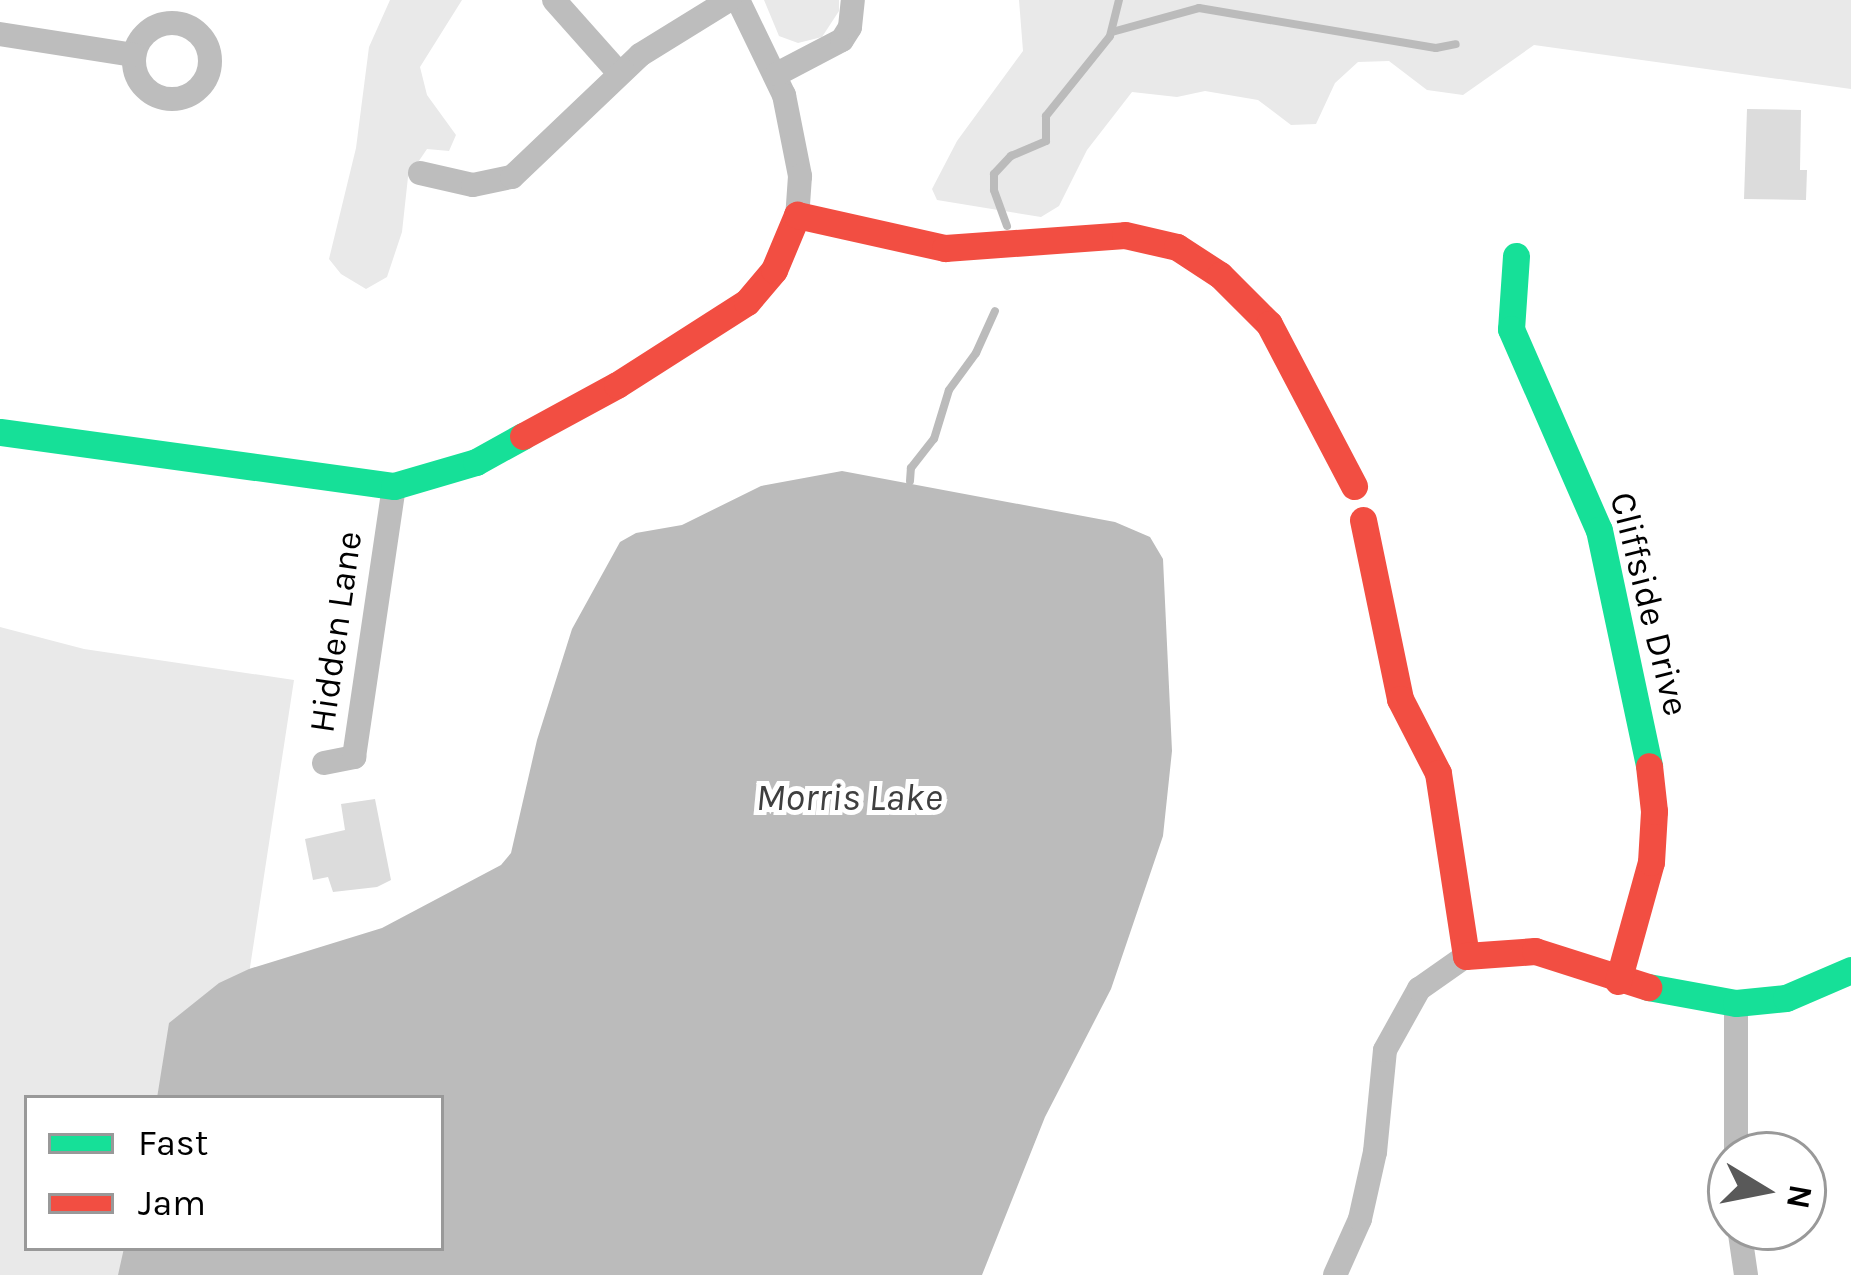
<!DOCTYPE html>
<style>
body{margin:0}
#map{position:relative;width:1851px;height:1275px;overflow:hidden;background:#fff;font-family:Karla,sans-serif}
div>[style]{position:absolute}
.green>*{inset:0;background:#e9e9e9}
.water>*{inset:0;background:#bbb}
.stream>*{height:8px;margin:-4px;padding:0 4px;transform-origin:4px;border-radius:4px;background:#bbb}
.building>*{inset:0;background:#dcdcdc}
.street>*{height:24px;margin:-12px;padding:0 12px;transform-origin:12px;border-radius:12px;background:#bdbdbd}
.street>.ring{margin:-12px;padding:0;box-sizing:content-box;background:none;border:24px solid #bdbdbd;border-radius:50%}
.fast>*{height:27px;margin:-13.5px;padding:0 13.5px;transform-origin:13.5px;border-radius:13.5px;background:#16e098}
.jam>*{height:27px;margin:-13.5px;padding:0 13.5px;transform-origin:13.5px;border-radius:13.5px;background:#f24e42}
span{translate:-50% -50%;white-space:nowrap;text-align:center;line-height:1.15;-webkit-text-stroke:10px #fff;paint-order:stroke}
.street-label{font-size:36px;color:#000}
.water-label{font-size:39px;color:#3f3f3f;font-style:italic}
.legend{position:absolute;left:24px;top:1095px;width:420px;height:156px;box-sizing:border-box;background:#fff;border:3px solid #999;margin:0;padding:15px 21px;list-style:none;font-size:36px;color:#000}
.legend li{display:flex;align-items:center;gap:24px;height:60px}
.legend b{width:60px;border:3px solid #999}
.north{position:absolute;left:1707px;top:1131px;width:120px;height:120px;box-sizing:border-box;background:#fff;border:3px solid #999;border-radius:50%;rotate:100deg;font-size:33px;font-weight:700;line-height:48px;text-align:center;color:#000}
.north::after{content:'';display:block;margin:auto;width:42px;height:54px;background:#595959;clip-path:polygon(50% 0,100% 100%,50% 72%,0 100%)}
</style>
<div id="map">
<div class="green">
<i style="clip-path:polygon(390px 0,462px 0,420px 67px,427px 95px,456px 135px,449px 151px,427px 149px,408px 177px,402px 232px,387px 277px,366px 289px,341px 274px,329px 259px,356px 148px,369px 47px)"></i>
<i style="clip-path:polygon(764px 0,839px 0,839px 11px,822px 37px,798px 43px,779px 36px)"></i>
<i style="clip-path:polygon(1019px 0,1851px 0,1851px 89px,1534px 45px,1463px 95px,1427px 90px,1389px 61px,1358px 62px,1335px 83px,1316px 124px,1291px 125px,1258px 100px,1205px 91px,1177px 97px,1132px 92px,1087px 150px,1059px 206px,1041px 217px,937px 200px,932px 189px,957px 141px,1023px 51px)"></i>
<i style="clip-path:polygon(0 627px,84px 649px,294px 680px,230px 1098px,27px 1098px,27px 1248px,206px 1248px,202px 1275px,0 1275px)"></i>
</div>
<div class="water">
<i style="clip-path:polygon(842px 471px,1115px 522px,1150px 537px,1163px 559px,1172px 751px,1163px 836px,1111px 989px,1045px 1117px,982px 1275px,118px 1275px,124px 1248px,441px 1248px,441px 1098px,157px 1098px,169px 1023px,219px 983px,249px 969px,382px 928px,501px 865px,511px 853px,537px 740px,572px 629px,620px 542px,636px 533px,682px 525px,761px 486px)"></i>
</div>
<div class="stream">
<i style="left:1112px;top:32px;width:90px;rotate:-15.4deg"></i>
<i style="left:1199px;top:8px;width:240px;rotate:9.6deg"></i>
<i style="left:1436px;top:48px;width:20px;rotate:-11deg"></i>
<i style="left:1007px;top:226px;width:38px;rotate:-110deg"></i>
<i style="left:994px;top:190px;width:16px;rotate:-90deg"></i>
<i style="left:994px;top:174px;width:25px;rotate:-47deg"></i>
<i style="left:1011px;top:156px;width:38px;rotate:-23deg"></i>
<i style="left:1046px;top:141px;width:25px;rotate:-90deg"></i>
<i style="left:1046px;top:116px;width:102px;rotate:-51.3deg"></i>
<i style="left:1110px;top:36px;width:37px;rotate:-76deg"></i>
<i style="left:910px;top:481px;width:13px;rotate:-86deg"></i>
<i style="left:911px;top:468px;width:37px;rotate:-52deg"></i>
<i style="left:934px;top:439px;width:51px;rotate:-73deg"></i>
<i style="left:949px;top:390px;width:46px;rotate:-53.9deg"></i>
<i style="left:976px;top:353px;width:46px;rotate:-65.7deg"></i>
</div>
<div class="building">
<i style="clip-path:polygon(1747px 109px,1801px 110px,1800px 170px,1807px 170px,1806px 200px,1744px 199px)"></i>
<i style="clip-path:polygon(375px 799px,391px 880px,377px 887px,333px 892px,328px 877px,313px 880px,305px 839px,345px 830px,341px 804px)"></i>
</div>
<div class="street">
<i style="left:554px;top:0;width:98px;rotate:48.3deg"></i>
<i style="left:738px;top:0;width:106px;rotate:64.2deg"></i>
<i style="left:784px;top:95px;width:83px;rotate:78.8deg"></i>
<i style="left:800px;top:176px;width:39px;rotate:94deg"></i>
<i class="ring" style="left:134px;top:23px;width:52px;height:52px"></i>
<i style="left:0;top:34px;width:136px;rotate:8.9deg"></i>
<i style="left:777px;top:74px;width:73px;rotate:-27.6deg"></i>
<i style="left:842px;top:40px;width:15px;rotate:-58deg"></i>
<i style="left:850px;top:27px;width:27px;rotate:-84deg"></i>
<i style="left:420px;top:173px;width:54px;rotate:12.8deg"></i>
<i style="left:473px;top:185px;width:40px;rotate:-12deg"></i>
<i style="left:512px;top:177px;width:177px;rotate:-43.6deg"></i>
<i style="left:640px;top:55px;width:105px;rotate:-31.7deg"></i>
<i style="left:324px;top:763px;width:31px;rotate:-11deg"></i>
<i style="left:354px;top:757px;width:274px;rotate:-81.6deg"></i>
<i style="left:1736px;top:1155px;width:152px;rotate:-90deg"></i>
<i style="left:1739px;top:1227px;width:49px;rotate:81.7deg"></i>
<i style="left:1335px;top:1275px;width:61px;rotate:-65.9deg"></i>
<i style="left:1360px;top:1219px;width:69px;rotate:-77.4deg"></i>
<i style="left:1375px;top:1152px;width:102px;rotate:-84.4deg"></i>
<i style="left:1385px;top:1050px;width:70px;rotate:-60.9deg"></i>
<i style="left:1419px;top:989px;width:57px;rotate:-35.1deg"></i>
</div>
<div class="fast">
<i style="left:1516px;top:256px;width:73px;rotate:93.9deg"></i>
<i style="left:1511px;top:329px;width:219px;rotate:66.4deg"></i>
<i style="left:1599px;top:530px;width:241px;rotate:78deg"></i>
<i style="left:0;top:432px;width:398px;rotate:7.8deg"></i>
<i style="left:394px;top:486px;width:85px;rotate:-16.3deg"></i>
<i style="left:476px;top:462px;width:54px;rotate:-29deg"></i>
<i style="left:1648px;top:987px;width:89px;rotate:10.3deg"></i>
<i style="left:1736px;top:1003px;width:50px;rotate:-5.7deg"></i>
<i style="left:1786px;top:998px;width:71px;rotate:-23.3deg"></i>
</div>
<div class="jam">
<i style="left:523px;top:436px;width:107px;rotate:-28.5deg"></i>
<i style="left:617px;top:385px;width:154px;rotate:-32.6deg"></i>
<i style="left:747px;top:302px;width:42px;rotate:-49.8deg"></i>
<i style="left:774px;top:270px;width:60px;rotate:-67.3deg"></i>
<i style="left:797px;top:215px;width:152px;rotate:12.6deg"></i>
<i style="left:945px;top:248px;width:180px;rotate:-4.1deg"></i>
<i style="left:1125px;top:235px;width:53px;rotate:13deg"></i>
<i style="left:1177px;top:247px;width:51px;rotate:33.1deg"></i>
<i style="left:1220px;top:275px;width:69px;rotate:45deg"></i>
<i style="left:1269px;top:324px;width:183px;rotate:62.3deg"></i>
<i style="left:1363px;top:520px;width:183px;rotate:78.3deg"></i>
<i style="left:1400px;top:699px;width:83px;rotate:62.8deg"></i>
<i style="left:1438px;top:773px;width:185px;rotate:81.3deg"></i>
<i style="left:1466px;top:956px;width:69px;rotate:-4.1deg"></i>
<i style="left:1535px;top:951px;width:119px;rotate:17.7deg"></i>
<i style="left:1618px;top:981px;width:123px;rotate:-74.5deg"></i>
<i style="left:1651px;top:862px;width:51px;rotate:-86.6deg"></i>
<i style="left:1654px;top:811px;width:45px;rotate:-96.3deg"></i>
</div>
<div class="street-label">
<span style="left:1649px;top:604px;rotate:76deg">Cliffside Drive</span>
<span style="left:336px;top:632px;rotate:-82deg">Hidden Lane</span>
</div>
<div class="water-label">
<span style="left:849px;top:797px">Morris Lake</span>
</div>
<ul class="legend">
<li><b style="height:15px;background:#16e098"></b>Fast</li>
<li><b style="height:15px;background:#f24e42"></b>Jam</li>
</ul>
<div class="north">N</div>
</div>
